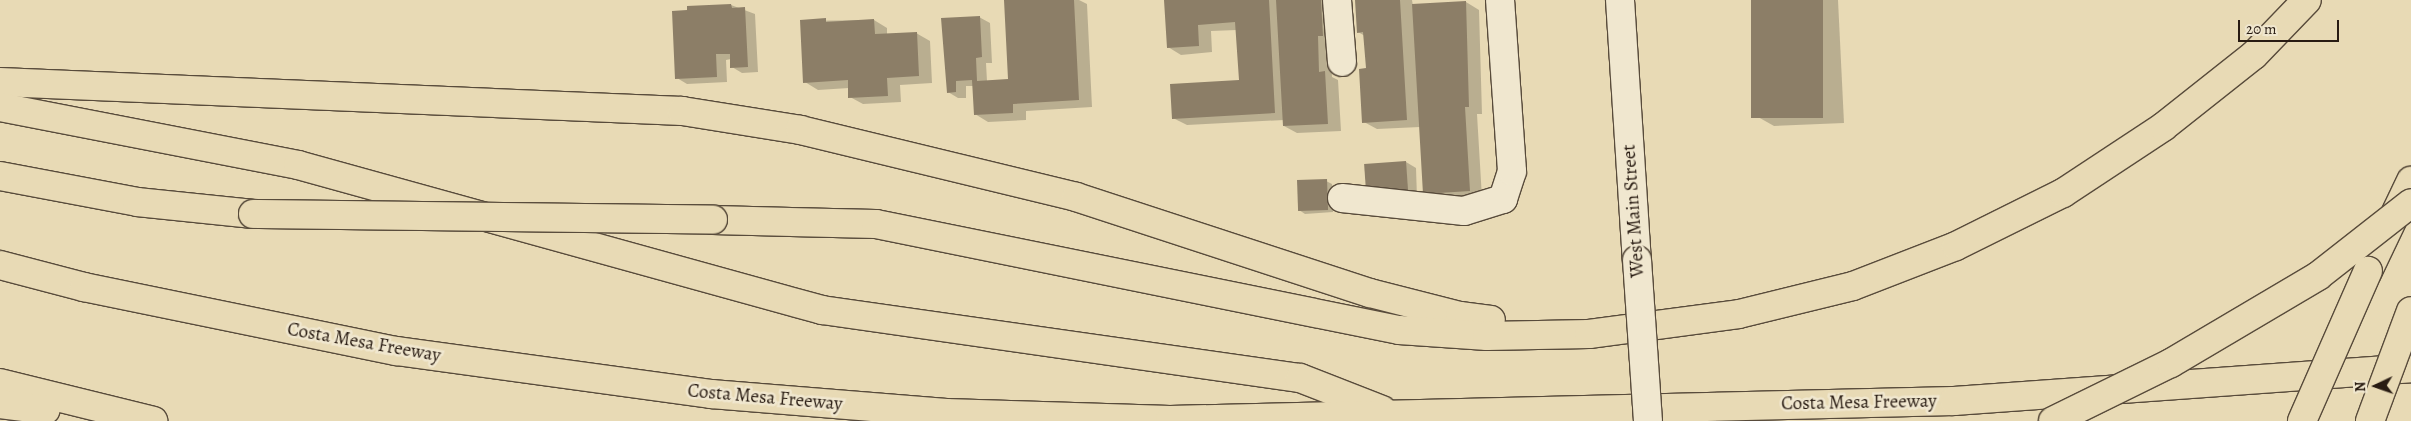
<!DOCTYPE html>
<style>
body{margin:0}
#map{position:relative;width:2411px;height:421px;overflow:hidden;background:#e8dab5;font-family:Alegreya,serif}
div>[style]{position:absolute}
.shadow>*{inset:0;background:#0003}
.building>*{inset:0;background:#8c7e67;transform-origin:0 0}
.roads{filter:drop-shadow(1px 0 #584b3b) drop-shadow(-1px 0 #584b3b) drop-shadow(0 1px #584b3b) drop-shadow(0 -1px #584b3b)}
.minor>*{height:28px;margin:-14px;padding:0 14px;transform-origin:14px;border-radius:14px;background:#f0e7cf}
.highway>*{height:28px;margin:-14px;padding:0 14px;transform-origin:14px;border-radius:14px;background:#e8dab5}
.bridges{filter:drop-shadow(1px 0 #584b3b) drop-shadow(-1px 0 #584b3b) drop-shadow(0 1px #584b3b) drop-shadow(0 -1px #584b3b)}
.minor-bridge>*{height:28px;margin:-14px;padding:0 14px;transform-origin:14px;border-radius:14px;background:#f0e7cf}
.highway-bridge>*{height:28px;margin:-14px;padding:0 14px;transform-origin:14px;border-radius:14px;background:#e8dab5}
span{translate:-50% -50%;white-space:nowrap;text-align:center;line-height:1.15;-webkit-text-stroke:5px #f0e7cf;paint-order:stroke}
.street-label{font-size:19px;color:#281b12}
.north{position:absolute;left:2351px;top:361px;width:50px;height:50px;-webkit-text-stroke:4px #f0e7cf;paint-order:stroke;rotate:267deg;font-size:14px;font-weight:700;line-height:20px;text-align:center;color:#281b12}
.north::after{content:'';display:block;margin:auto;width:18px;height:22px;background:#281b12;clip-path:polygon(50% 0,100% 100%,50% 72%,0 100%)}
.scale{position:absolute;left:2238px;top:20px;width:101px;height:22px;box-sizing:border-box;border:2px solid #281b12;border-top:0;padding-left:6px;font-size:15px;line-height:18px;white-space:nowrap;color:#281b12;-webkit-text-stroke:4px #f0e7cf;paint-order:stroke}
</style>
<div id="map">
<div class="shadow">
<i style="clip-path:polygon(1011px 0,1079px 0,1087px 4px,1092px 107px,1026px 111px,1026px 120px,988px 122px,975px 114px,973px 86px,966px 86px,966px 98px,958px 98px,948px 92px,979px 17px,990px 23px,992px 63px,986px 63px,987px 81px,1009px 80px)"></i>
<i style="clip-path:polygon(1166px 0,1334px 0,1330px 43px,1332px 77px,1338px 80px,1341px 131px,1297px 133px,1284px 126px,1284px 120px,1187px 125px,1173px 118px,1240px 81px,1237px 30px,1211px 31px,1212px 52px,1181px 55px,1168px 47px)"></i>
<i style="clip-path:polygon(1356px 0,1412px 0,1413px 6px,1466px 2px,1479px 10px,1482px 114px,1477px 114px,1482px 198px,1437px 201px,1424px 194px,1420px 127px,1377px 129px,1364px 122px,1367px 69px,1365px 36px,1358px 32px)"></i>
<i style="clip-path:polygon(1753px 0,1838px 0,1844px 123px,1774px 126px,1758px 117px)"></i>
<i style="clip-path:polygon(731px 5px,755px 14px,758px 72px,742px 73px,732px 67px,731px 59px,726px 60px,727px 82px,687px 84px,677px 78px)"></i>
<i style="clip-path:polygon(874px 20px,887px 28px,887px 35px,916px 33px,930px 41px,932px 83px,900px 85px,901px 102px,863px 104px,850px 97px,849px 88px,818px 90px,805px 82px,801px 21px)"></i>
<i style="clip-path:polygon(1406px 162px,1416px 168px,1417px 198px,1377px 201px)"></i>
<i style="clip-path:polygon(1326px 181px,1332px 184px,1333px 212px,1305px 214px,1299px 210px)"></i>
</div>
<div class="building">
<i style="clip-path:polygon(1004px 0,1074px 0,1079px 100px,1013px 104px,1013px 113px,974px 115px,972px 80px,956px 81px,956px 92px,947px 93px,941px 18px,980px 16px,982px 57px,976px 58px,977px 81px,1008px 79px)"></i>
<i style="clip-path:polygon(1164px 0,1269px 0,1275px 113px,1172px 119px,1170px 84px,1239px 80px,1235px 22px,1198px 25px,1199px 46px,1167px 48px)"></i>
<i style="clip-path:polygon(1276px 0,1321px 0,1323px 36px,1318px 36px,1319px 72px,1325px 71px,1328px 124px,1283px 126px)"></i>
<i style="clip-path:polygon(1355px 0,1400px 0,1407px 120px,1362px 123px,1359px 69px,1366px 68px,1363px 32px,1357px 33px)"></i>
<i style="left:1751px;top:0;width:72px;height:118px"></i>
<i style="clip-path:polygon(1466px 1px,1469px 107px,1465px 107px,1470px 191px,1423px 194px,1412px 4px)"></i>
<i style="clip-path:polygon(731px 4px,732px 8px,745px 7px,748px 67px,730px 68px,730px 54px,716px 54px,717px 77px,675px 79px,672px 11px,687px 10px,687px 6px)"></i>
<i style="clip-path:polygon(826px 18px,826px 22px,874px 19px,875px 34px,917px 32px,919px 76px,887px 78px,888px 96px,848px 98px,848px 80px,803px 83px,800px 20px)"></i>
<i style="left:1406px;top:161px;width:32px;height:42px;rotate:86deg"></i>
<i style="left:1327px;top:179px;width:31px;height:30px;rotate:88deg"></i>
</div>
<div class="roads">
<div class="minor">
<i style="left:1337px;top:0;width:62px;rotate:85.4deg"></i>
<i style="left:1620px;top:0;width:261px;rotate:86.3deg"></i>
<i style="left:1342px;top:198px;width:123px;rotate:6.1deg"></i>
<i style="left:1464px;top:211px;width:41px;rotate:-17.1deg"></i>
<i style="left:1503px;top:199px;width:29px;rotate:-72deg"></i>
<i style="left:1512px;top:171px;width:171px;rotate:-94deg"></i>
</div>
<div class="highway">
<i style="left:0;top:82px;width:683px;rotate:2.43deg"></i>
<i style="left:682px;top:111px;width:120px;rotate:9.1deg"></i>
<i style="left:800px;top:130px;width:284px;rotate:13.6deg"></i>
<i style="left:1076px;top:197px;width:309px;rotate:18.1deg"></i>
<i style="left:1370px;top:293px;width:93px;rotate:14.3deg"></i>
<i style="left:1460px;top:316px;width:31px;rotate:7deg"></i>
<i style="left:0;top:107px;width:304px;rotate:11deg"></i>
<i style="left:298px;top:165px;width:544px;rotate:15.47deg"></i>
<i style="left:822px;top:310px;width:483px;rotate:8.1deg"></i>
<i style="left:1300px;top:378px;width:88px;rotate:21.3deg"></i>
<i style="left:0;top:176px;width:139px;rotate:10.7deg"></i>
<i style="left:137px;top:202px;width:117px;rotate:5.9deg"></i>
<i style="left:713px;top:220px;width:163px;rotate:1.4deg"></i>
<i style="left:876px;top:224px;width:534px;rotate:11.46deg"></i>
<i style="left:1399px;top:330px;width:88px;rotate:3.9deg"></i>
<i style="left:1487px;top:336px;width:102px;rotate:-1.1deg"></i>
<i style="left:1589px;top:334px;width:151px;rotate:-7.6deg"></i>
<i style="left:1739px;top:314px;width:117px;rotate:-13.8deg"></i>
<i style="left:1853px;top:286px;width:110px;rotate:-21.2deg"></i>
<i style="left:1956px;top:246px;width:119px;rotate:-26.4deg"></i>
<i style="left:2063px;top:193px;width:120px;rotate:-33.4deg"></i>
<i style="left:2163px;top:127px;width:116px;rotate:-38.4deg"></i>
<i style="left:2254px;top:55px;width:76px;rotate:-46.1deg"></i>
<i style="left:0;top:265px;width:87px;rotate:14.7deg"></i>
<i style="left:84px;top:287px;width:319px;rotate:11.6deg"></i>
<i style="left:397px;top:351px;width:317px;rotate:7.8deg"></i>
<i style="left:711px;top:394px;width:236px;rotate:4.6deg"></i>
<i style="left:946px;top:413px;width:224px;rotate:1.8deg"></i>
<i style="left:1170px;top:420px;width:784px;rotate:-1.39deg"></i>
<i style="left:1954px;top:401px;width:458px;rotate:-4.1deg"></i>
<i style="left:2368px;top:271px;width:100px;rotate:-64.5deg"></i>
<i style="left:0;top:383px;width:158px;rotate:13.9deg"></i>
<i style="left:0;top:404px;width:46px;rotate:7.4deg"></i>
</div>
</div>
<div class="bridges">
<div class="minor-bridge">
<i style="left:1637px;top:260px;width:161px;rotate:86.1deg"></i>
</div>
<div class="highway-bridge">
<i style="left:253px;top:214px;width:460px;rotate:0.7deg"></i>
<i style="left:2053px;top:421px;width:131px;rotate:-26.2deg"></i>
<i style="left:2171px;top:363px;width:171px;rotate:-30.6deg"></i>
<i style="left:2318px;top:276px;width:118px;rotate:-38.1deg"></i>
<i style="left:2302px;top:421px;width:164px;rotate:-66.3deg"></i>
<i style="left:2370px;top:421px;width:117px;rotate:-69.6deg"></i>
</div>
</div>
<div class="street-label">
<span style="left:1634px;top:211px;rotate:-94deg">West Main Street</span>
<span style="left:364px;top:343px;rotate:10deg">Costa Mesa Freeway</span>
<span style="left:765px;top:398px;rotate:5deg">Costa Mesa Freeway</span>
<span style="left:1859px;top:403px;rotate:-1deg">Costa Mesa Freeway</span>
</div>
<div class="north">N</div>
<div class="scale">20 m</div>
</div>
